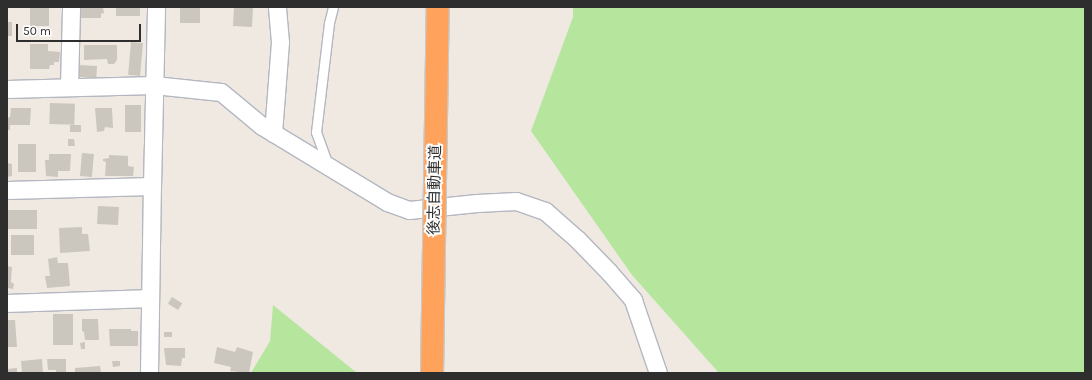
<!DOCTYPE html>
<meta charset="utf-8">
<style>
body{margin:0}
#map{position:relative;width:1092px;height:380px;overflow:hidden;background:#efe9e1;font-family:Karla,"Noto Sans JP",sans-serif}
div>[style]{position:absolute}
.green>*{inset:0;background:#b6e59e}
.building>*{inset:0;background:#cbc7bf;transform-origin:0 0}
.roads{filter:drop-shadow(1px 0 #b4b7c1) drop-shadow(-1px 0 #b4b7c1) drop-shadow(0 1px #b4b7c1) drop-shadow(0 -1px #b4b7c1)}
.service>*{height:9px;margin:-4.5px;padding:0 4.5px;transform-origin:4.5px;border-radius:4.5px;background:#fff}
.minor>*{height:17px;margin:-8.5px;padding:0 8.5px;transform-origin:8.5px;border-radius:8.5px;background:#fff}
.bridges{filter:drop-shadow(1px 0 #c9c9c9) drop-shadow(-1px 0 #c9c9c9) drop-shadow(0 1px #c9c9c9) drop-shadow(0 -1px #c9c9c9)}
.motorway-bridge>*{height:22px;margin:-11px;padding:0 11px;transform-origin:11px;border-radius:11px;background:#ffa35c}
span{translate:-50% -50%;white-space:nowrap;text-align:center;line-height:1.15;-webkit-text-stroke:4px #fff;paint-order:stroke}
.street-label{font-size:15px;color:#2e2e2e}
.frame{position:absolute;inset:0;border:8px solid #2e2e2e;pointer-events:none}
.scale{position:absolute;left:16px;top:24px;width:125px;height:18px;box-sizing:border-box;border:2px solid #2e2e2e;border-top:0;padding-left:5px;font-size:12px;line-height:14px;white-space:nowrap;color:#2e2e2e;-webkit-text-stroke:3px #fff;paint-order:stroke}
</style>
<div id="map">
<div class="green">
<i style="clip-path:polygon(573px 7px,1085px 7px,1085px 373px,719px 373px,632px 275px,531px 131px,573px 17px)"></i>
<i style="clip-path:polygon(273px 305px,357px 373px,251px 373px,270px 341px)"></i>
</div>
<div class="building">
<i style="left:30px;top:7px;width:19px;height:19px"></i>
<i style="clip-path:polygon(80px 7px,103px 7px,104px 13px,101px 14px,101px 18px,80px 18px)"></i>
<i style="left:116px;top:7px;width:24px;height:9px"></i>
<i style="left:180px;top:7px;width:20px;height:16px"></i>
<i style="left:234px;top:7px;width:19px;height:19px;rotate:3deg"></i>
<i style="left:7px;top:22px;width:5px;height:14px"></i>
<i style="left:131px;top:42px;width:12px;height:33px;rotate:5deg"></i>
<i style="clip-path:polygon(30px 44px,48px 44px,48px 51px,60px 52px,59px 62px,54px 62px,54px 65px,50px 65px,49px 69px,30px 69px)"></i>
<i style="clip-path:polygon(84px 45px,117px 45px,117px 60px,114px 64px,108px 64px,107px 59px,84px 60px)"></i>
<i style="left:80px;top:65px;width:17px;height:12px;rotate:3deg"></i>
<i style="left:50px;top:103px;width:25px;height:21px;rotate:2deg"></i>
<i style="left:125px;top:105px;width:16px;height:27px"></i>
<i style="clip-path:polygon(11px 108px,31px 108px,30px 125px,10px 125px,10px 130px,7px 130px,7px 118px,10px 117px)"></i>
<i style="clip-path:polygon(95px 108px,112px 108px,113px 128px,105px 127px,104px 131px,97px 132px)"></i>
<i style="left:70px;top:125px;width:11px;height:7px"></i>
<i style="clip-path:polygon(68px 139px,74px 139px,75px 146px,68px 146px)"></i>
<i style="left:18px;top:144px;width:18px;height:28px"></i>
<i style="left:82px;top:153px;width:12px;height:23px;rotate:5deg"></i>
<i style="clip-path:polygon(49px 154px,71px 154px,70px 171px,58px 171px,58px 177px,46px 176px,45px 160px,49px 160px)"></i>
<i style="clip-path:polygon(109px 155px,128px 156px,128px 166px,134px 167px,133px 176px,105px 176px,106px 162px,103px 161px,103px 159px,109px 158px)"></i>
<i style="clip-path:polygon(7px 163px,12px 164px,12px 176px,7px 177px)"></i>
<i style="left:98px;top:206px;width:21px;height:18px;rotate:3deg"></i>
<i style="left:8px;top:210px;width:29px;height:19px"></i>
<i style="clip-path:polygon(82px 227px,82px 234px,88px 234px,90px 251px,60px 253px,59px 228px)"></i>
<i style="left:11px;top:235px;width:23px;height:20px"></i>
<i style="clip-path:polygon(57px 257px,58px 263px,68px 263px,70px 286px,47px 288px,45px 276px,50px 276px,48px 259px)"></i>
<i style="clip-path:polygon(7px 266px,12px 267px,11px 282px,14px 284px,13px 289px,8px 288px,7px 286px)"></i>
<i style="left:172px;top:297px;width:12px;height:8px;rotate:31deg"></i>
<i style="left:53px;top:314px;width:20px;height:31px"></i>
<i style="clip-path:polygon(82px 319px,98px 319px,99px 340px,85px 340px,84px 332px,82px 331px)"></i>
<i style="clip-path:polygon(7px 320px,15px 320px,17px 347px,7px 347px)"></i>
<i style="clip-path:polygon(109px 329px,131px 329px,131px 331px,138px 331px,138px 346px,110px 346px)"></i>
<i style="left:164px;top:332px;width:8px;height:5px"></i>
<i style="clip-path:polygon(85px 342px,85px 349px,81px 349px,80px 343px)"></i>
<i style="clip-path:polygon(217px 347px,235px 352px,237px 347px,253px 352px,249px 373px,230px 371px,231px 367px,214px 363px)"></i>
<i style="clip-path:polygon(164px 348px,185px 348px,185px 358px,182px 358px,181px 366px,166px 365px)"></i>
<i style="clip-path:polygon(42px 359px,43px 373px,22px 373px,21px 361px)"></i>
<i style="clip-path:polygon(47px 359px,66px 359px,66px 373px,56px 373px,56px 370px,48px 370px)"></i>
<i style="clip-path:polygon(112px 361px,120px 361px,120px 366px,113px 367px)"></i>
<i style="clip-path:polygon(100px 366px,101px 373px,75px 373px,75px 368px)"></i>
<i style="clip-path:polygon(17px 368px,17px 373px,7px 373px,7px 369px)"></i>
</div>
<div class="roads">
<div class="service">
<i style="left:328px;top:165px;width:35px;rotate:-110deg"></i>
<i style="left:316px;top:132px;width:110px;rotate:-83.2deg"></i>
<i style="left:329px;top:23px;width:16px;rotate:-76deg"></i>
</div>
<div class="minor">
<i style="left:69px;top:86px;width:79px;rotate:-88.5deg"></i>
<i style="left:7px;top:89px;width:147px;rotate:-1.6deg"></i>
<i style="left:154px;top:85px;width:67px;rotate:6deg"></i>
<i style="left:221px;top:92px;width:53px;rotate:39.7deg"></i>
<i style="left:262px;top:126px;width:146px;rotate:31.3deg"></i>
<i style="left:387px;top:202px;width:23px;rotate:20deg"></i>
<i style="left:409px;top:210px;width:68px;rotate:-5.9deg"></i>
<i style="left:477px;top:203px;width:39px;rotate:-3deg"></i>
<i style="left:516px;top:201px;width:31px;rotate:19deg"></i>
<i style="left:545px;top:211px;width:43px;rotate:41.2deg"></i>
<i style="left:577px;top:239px;width:46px;rotate:45.9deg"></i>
<i style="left:609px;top:272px;width:37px;rotate:49deg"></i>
<i style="left:633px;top:300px;width:77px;rotate:71.1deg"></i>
<i style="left:273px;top:133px;width:91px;rotate:-85.6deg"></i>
<i style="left:280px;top:42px;width:35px;rotate:-95deg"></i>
<i style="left:7px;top:190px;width:145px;rotate:-1.6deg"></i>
<i style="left:7px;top:303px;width:143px;rotate:-2deg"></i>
<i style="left:149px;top:373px;width:187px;rotate:-89.1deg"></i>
<i style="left:152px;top:186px;width:179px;rotate:-88.7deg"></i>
</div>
</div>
<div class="bridges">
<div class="motorway-bridge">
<i style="left:432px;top:373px;width:366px;rotate:-89.1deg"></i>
</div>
</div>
<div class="street-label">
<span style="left:435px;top:190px;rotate:-89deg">後志自動車道</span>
</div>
<div class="frame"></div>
<div class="scale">50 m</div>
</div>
